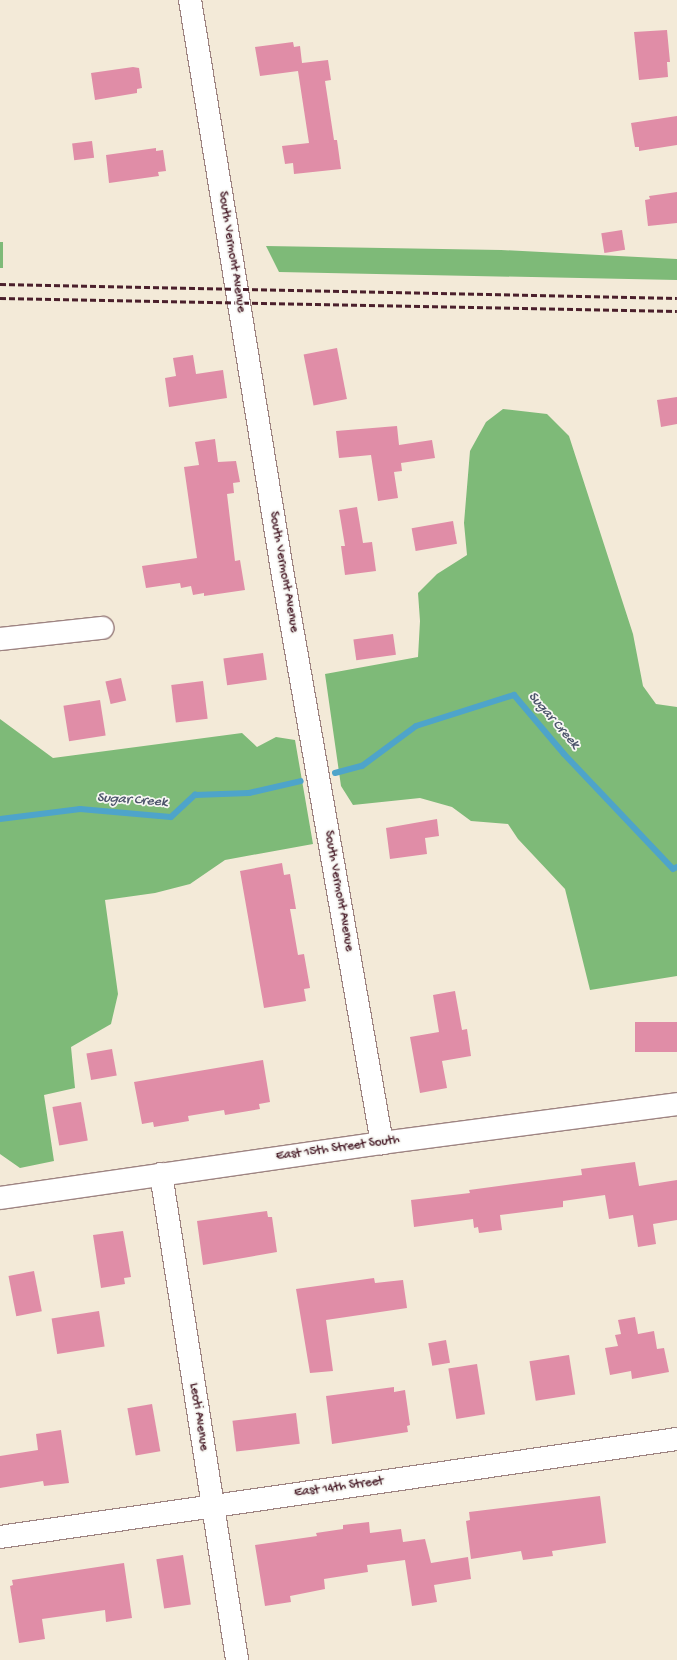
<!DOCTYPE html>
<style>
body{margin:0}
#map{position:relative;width:677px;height:1660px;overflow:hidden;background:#f3ead8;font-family:"Gochi Hand",sans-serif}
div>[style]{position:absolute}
.forest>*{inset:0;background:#7eba78;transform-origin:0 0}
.stream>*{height:6px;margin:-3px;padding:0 3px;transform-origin:3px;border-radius:3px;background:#4ea4ca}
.building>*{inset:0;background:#e08da7;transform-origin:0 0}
.roads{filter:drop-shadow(1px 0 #9e8482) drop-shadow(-1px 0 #9e8482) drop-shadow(0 1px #9e8482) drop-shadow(0 -1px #9e8482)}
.minor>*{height:22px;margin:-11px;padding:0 11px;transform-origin:11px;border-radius:11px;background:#fff}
.rail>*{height:3px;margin-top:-1.5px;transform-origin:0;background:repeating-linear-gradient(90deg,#4a1f2b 0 6px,transparent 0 9px)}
span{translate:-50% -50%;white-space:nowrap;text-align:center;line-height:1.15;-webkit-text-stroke:3.5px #f6f6f2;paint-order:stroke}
.street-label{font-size:13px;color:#4a1f2b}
.water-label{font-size:14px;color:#4c546b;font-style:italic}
</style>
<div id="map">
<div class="forest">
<i style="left:0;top:242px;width:3px;height:26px"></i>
<i style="clip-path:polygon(266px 246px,501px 250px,677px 259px,677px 280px,279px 272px)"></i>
<i style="clip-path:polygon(503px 409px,547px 414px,569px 436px,633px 634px,643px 686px,656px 704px,677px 707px,677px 976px,590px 990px,565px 889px,518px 839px,508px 824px,471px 821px,452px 807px,420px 798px,353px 805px,341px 786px,325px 674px,418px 657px,420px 621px,418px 593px,437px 574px,467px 555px,464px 523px,470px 451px,486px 422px)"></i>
<i style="clip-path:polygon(0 719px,53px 758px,242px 733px,257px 747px,276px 737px,295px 740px,313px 844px,225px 860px,190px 884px,155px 893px,105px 900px,118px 994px,111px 1024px,71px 1047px,75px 1088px,44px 1095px,54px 1161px,20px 1168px,0 1154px)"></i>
</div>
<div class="stream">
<i style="left:335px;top:773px;width:28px;rotate:-15deg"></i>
<i style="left:362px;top:766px;width:67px;rotate:-36.5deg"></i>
<i style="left:416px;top:726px;width:103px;rotate:-17.6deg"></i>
<i style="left:514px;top:695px;width:77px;rotate:49.7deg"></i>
<i style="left:564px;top:754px;width:158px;rotate:46.5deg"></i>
<i style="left:673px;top:869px;width:4px;rotate:-27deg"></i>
<i style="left:0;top:819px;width:81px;rotate:-7.1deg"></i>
<i style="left:80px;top:809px;width:91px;rotate:5deg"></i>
<i style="left:171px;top:817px;width:33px;rotate:-43deg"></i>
<i style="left:195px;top:795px;width:54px;rotate:-2.1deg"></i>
<i style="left:249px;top:793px;width:53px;rotate:-13deg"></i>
</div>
<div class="building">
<i style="clip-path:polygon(667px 30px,670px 62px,667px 62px,668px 77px,639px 80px,634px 32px)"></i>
<i style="clip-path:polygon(293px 42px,294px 47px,300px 46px,302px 63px,328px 60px,331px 80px,325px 81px,334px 140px,337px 140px,341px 169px,294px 174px,293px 163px,285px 164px,282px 146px,309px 143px,298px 71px,260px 76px,255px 47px)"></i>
<i style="clip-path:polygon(133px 67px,139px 68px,142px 88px,137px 89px,137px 93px,95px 100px,91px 73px)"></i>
<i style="clip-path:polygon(677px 116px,677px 145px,639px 151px,639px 147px,635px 147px,631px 123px)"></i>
<i style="left:92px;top:141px;width:17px;height:20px;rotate:83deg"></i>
<i style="clip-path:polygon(156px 148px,156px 151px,163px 150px,166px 171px,158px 172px,159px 176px,109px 183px,106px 155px)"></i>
<i style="clip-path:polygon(677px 192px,677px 223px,648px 226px,645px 200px,650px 199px,649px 196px)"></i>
<i style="left:622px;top:230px;width:20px;height:21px;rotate:81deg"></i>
<i style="left:337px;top:348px;width:52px;height:34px;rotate:79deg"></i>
<i style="clip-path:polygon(193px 355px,196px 374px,223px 370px,227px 398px,169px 407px,165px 378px,176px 376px,173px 358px)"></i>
<i style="clip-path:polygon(677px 397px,677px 424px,661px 427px,657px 400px)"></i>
<i style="clip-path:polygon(397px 426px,399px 445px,432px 440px,435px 458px,401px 463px,402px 471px,394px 472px,398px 498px,378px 501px,371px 455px,339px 458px,336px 431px)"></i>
<i style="clip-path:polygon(215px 439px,218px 462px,236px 461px,240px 482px,233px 483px,234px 493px,227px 494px,235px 561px,240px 560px,245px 590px,204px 596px,204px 593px,193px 595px,191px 586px,181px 588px,180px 583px,146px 588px,142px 566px,197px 558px,184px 467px,199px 465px,195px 442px)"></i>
<i style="clip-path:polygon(357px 507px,363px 543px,372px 542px,376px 571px,345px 575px,341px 546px,345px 546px,339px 510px)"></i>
<i style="left:453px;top:521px;width:23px;height:42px;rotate:80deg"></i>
<i style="left:393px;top:634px;width:21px;height:40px;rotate:82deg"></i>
<i style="left:263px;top:653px;width:27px;height:40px;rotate:82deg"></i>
<i style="left:121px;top:678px;width:23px;height:16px;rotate:77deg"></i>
<i style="left:203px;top:681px;width:38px;height:32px;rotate:83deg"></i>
<i style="left:100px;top:700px;width:36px;height:37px;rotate:81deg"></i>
<i style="clip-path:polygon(437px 819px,439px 836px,425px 838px,427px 854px,390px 859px,386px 828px)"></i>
<i style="clip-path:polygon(282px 863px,284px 875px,290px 874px,296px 909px,290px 909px,298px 955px,304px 954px,310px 988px,304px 989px,306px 1001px,264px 1008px,240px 871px)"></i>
<i style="clip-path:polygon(455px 991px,462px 1030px,467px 1029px,471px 1056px,442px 1061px,447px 1088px,420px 1093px,410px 1037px,439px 1032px,433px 995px)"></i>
<i style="left:677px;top:1022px;width:30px;height:42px;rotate:90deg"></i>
<i style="left:112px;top:1049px;width:27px;height:26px;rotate:80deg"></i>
<i style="clip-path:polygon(263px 1060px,270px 1102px,259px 1104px,260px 1109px,225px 1115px,224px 1110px,188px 1116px,189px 1121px,154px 1127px,153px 1122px,142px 1124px,134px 1082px)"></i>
<i style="left:81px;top:1102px;width:39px;height:29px;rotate:80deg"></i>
<i style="clip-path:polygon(635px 1162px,639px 1186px,677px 1180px,677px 1220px,653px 1224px,656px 1244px,638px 1247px,633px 1215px,609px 1219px,605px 1195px,563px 1201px,563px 1207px,500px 1215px,502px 1230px,479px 1233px,478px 1227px,474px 1228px,473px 1219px,414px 1227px,411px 1200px,470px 1193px,469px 1190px,582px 1175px,581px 1169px)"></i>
<i style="clip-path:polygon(267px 1211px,268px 1217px,272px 1217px,277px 1252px,203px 1265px,197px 1221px)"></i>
<i style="clip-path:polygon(123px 1231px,131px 1277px,124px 1278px,125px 1284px,101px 1288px,93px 1235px)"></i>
<i style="left:34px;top:1271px;width:41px;height:26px;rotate:79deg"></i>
<i style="clip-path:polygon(374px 1278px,375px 1283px,403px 1280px,407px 1308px,326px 1320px,333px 1371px,310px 1373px,296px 1289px)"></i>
<i style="left:99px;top:1311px;width:36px;height:48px;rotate:81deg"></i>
<i style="clip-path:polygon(635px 1317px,638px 1334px,654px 1331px,657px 1349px,664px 1348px,669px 1372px,632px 1379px,631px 1371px,610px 1375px,605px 1348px,618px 1346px,615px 1335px,621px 1334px,618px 1320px)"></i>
<i style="left:446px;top:1340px;width:23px;height:18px;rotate:80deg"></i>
<i style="left:569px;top:1355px;width:40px;height:40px;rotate:81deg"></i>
<i style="left:477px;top:1364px;width:51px;height:29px;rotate:81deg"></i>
<i style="clip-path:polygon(394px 1387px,394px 1392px,405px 1390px,410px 1425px,407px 1426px,408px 1432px,332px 1444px,326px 1396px)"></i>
<i style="left:152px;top:1404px;width:48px;height:25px;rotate:80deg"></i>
<i style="left:296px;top:1413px;width:31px;height:64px;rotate:83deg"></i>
<i style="clip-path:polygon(61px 1430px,69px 1483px,44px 1486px,43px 1481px,0 1488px,0 1456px,38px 1450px,36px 1434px)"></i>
<i style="clip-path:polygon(600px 1496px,606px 1543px,552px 1551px,553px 1556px,523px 1560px,521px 1551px,471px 1559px,466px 1521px,470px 1520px,469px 1512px)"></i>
<i style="clip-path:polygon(369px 1522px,370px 1533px,401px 1529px,403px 1542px,425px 1539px,431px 1563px,468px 1557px,471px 1579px,434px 1585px,437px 1602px,412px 1606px,405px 1560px,367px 1565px,368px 1572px,324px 1579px,325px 1589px,290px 1596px,291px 1602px,265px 1606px,255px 1545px,317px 1536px,316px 1533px,343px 1529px,343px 1525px)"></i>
<i style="left:183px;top:1555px;width:50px;height:27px;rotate:81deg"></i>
<i style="clip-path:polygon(124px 1563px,132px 1618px,106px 1622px,105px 1610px,42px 1619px,45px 1639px,19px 1643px,10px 1586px,13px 1585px,12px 1580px)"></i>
</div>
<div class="roads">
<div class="minor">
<i style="left:190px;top:0;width:583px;rotate:80.83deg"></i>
<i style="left:283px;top:576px;width:576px;rotate:80.1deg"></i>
<i style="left:0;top:639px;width:103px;rotate:-6.2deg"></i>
<i style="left:161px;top:1174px;width:492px;rotate:81.1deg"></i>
<i style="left:0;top:1198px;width:386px;rotate:-8.2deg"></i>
<i style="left:382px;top:1143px;width:298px;rotate:-7.5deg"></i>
<i style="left:0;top:1537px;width:684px;rotate:-8.24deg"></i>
</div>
</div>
<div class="rail">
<i style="left:0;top:284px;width:677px;rotate:1.18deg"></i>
<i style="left:0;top:298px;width:677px;rotate:1.1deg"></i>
</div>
<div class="street-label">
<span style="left:231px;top:252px;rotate:81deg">South Vermont Avenue</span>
<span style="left:283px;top:572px;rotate:80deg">South Vermont Avenue</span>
<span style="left:338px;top:891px;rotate:80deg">South Vermont Avenue</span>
<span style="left:338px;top:1149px;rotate:-8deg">East 15th Street South</span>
<span style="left:198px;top:1417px;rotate:81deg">Leoti Avenue</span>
<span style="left:339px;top:1488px;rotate:-8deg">East 14th Street</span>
</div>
<div class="water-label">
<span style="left:553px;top:721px;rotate:49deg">Sugar Creek</span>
<span style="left:132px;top:801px;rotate:4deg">Sugar Creek</span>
</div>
</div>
